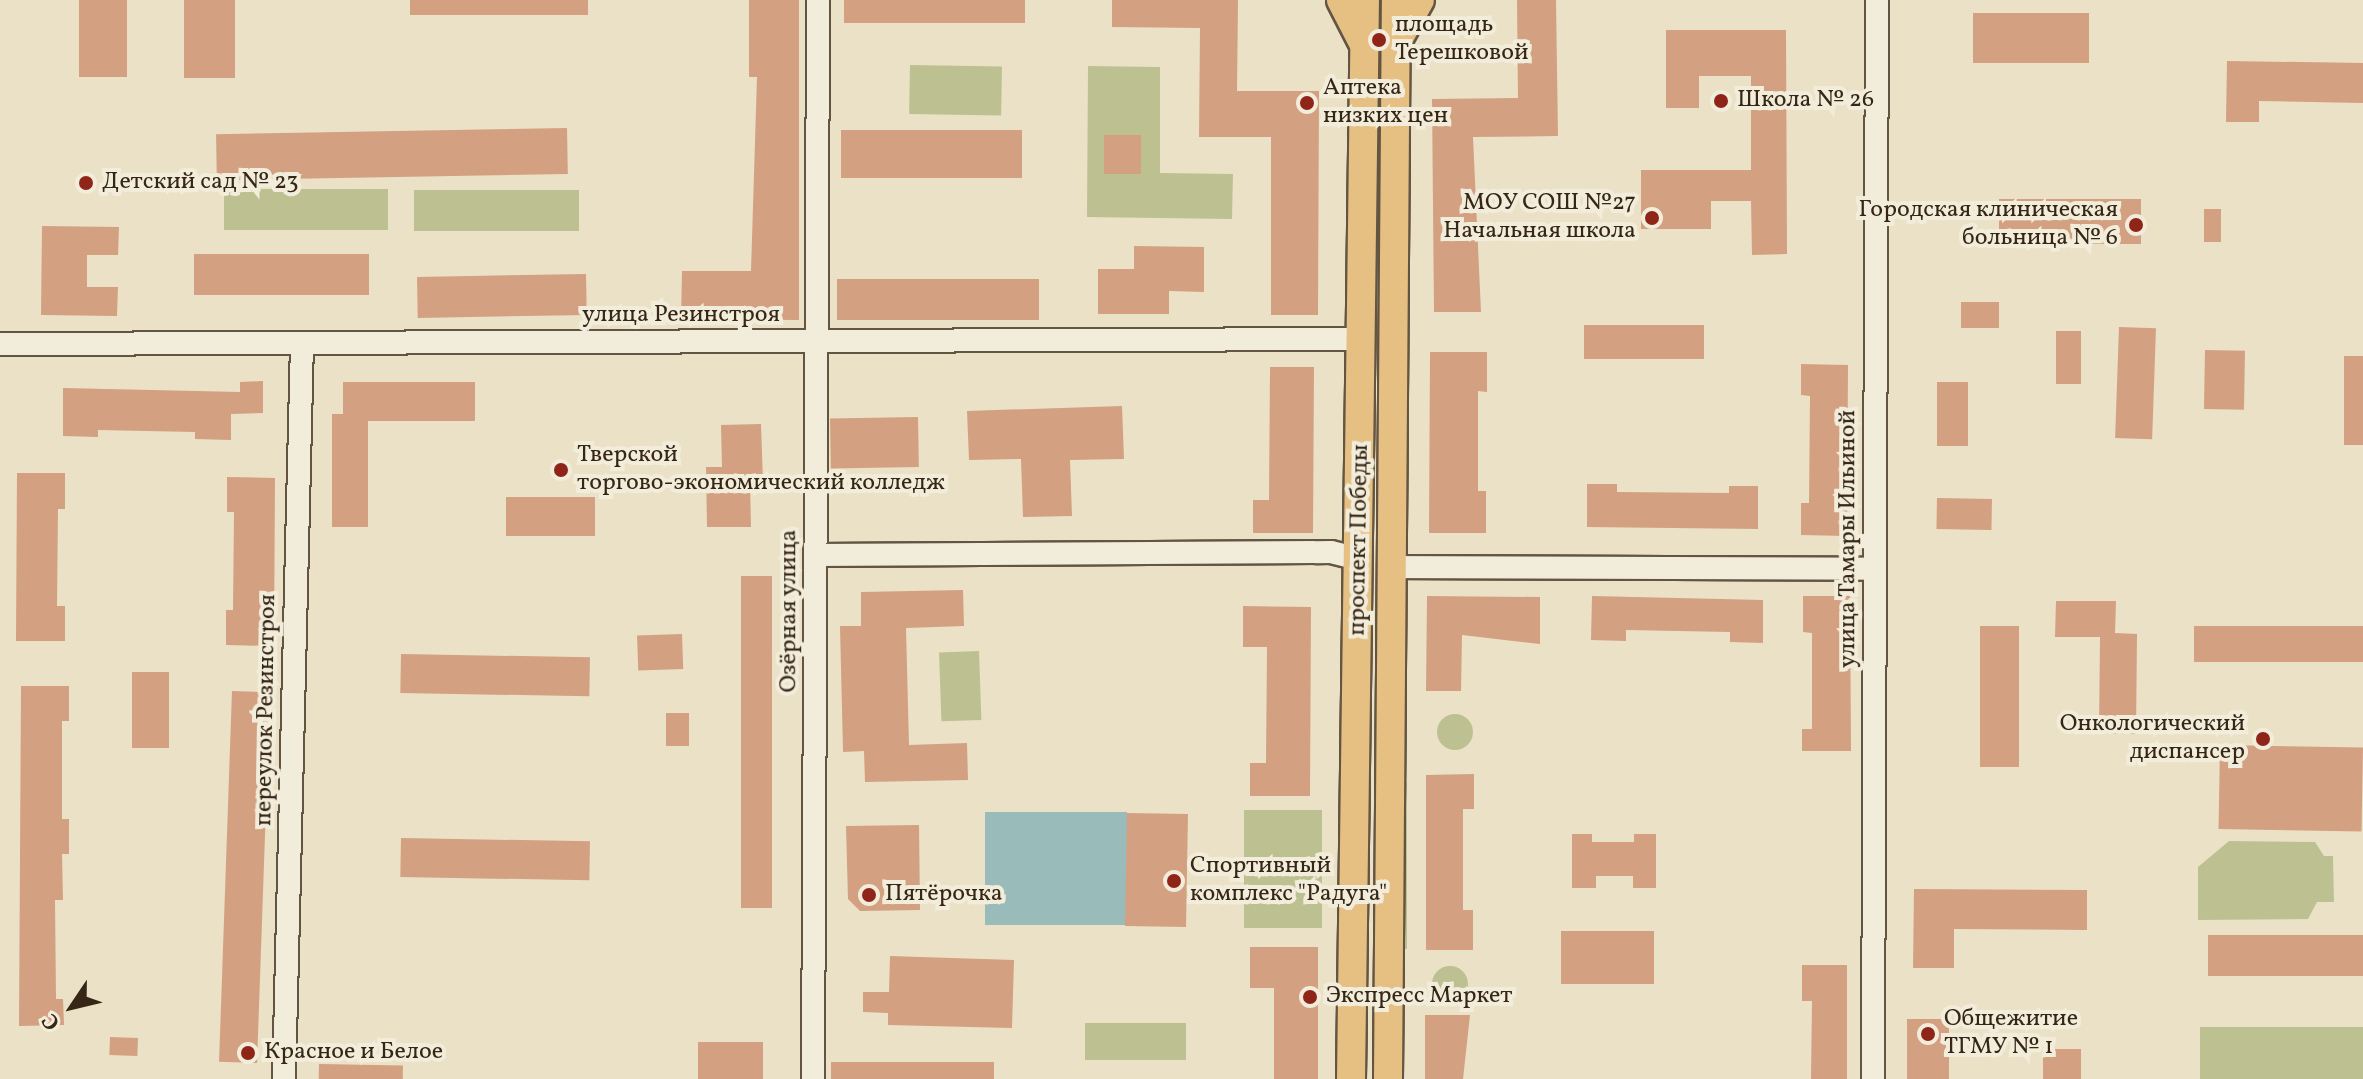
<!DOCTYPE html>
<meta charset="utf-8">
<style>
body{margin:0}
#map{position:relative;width:2363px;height:1079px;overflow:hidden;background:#ebe1c6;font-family:Vollkorn,serif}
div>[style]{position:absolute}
.green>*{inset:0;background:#bdc191;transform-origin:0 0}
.round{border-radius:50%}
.water>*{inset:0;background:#99bcbb;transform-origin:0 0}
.building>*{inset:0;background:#d3a081;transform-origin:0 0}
.roads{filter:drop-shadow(2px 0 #635542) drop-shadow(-2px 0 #635542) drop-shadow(0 2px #635542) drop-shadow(0 -2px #635542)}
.minor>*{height:22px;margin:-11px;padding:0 11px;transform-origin:11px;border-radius:11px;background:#f2ecda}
.major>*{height:28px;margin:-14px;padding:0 14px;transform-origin:14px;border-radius:14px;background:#e6c083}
.dots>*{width:22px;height:22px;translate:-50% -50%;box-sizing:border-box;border:4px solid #f2ecda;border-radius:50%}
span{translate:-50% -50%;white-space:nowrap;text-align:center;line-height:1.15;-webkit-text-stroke:8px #f2ecda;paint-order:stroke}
.poi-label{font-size:24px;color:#362616}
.left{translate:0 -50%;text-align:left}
.right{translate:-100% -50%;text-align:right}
.street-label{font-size:24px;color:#362616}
.north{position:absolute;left:32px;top:967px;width:80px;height:80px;-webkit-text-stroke:6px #f2ecda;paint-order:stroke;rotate:235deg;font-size:22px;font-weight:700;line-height:32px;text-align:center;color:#362616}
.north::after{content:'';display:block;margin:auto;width:28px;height:36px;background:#362616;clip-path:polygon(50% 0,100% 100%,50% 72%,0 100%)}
</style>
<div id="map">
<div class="green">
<i style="left:910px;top:65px;width:92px;height:49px;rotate:1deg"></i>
<i style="clip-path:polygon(1088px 66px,1160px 67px,1160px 173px,1233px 174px,1232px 219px,1087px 217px)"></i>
<i style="left:224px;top:189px;width:164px;height:41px"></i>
<i style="left:414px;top:190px;width:165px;height:41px"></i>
<i style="left:979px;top:651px;width:69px;height:40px;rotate:88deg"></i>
<i class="round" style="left:1437px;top:714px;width:36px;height:36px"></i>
<i style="left:1407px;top:783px;width:166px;height:9px;rotate:90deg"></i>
<i style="left:1244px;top:810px;width:78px;height:118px"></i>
<i style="clip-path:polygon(2229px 841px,2315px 842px,2324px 856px,2333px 856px,2334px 902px,2317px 902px,2308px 919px,2198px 920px,2198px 867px)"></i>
<i class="round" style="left:1432px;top:966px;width:36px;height:36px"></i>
<i style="left:1186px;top:1023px;width:37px;height:101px;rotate:90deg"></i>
<i style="left:2200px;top:1027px;width:163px;height:52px"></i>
</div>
<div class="water">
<i style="left:985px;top:812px;width:142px;height:113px"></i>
</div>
<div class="building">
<i style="left:79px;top:0;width:48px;height:77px"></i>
<i style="left:184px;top:0;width:51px;height:78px"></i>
<i style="left:410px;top:0;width:178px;height:15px"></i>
<i style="clip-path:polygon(749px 0,799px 0,799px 320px,681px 319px,682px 271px,751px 271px,757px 77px,749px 77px)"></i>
<i style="left:844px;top:0;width:181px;height:23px"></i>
<i style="clip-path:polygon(1112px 0,1238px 0,1237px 91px,1319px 91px,1318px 315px,1271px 315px,1271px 137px,1199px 137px,1200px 28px,1112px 27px)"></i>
<i style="clip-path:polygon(1517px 0,1556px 0,1558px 136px,1473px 137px,1481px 312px,1434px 312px,1432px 99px,1518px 98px)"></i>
<i style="left:1973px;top:13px;width:116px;height:50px"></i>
<i style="clip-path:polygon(1666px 30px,1786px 30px,1787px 254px,1752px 255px,1751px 201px,1711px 201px,1711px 229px,1641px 229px,1641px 170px,1751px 170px,1751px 76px,1699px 76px,1699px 108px,1666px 108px)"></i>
<i style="clip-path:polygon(2227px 61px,2363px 63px,2363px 103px,2259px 101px,2259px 122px,2226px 122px)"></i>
<i style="left:567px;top:128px;width:46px;height:351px;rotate:89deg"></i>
<i style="left:841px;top:130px;width:181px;height:48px"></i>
<i style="left:1141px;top:135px;width:39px;height:37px;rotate:90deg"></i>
<i style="left:1999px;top:199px;width:142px;height:45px"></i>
<i style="left:2204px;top:209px;width:17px;height:33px"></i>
<i style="clip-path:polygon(42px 226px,119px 227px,118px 255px,87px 255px,87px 287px,118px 287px,117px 316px,41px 315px)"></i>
<i style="clip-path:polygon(1134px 246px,1204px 247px,1204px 292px,1169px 291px,1169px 314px,1098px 314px,1098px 269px,1134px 269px)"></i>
<i style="left:194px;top:254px;width:175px;height:41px"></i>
<i style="left:586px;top:274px;width:41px;height:169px;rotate:89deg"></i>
<i style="left:837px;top:279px;width:202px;height:41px"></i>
<i style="left:1961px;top:302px;width:38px;height:26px"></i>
<i style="left:1584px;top:325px;width:120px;height:34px"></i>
<i style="left:2119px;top:327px;width:37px;height:111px;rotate:2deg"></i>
<i style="left:2056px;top:331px;width:25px;height:53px"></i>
<i style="left:2205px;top:350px;width:40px;height:59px;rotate:1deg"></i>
<i style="clip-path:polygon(1430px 352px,1487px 352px,1487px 392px,1478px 391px,1478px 491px,1486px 491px,1486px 533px,1429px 533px)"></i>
<i style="left:2344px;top:356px;width:19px;height:89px"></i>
<i style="clip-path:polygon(1801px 364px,1848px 365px,1847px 536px,1801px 535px,1801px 503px,1809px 503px,1810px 396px,1801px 395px)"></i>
<i style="clip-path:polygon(1270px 367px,1314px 367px,1313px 533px,1253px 533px,1253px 500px,1269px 500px)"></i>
<i style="clip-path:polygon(263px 381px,263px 413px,231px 414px,231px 440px,195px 439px,195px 432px,98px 430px,98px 437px,63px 436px,63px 388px,240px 392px,240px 382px)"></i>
<i style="clip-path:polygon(343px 382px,475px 382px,475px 421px,368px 421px,368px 527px,332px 527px,332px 414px,343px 414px)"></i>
<i style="left:1937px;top:382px;width:31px;height:64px"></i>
<i style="clip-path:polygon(1122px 406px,1124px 459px,1070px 460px,1072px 516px,1023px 517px,1021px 459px,969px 460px,967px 411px)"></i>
<i style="left:918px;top:417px;width:50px;height:88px;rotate:89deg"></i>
<i style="clip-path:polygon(761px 424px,763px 482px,750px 483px,751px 527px,707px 527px,706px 467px,722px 467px,721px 425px)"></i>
<i style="clip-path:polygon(17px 473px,65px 473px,65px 509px,58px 509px,57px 606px,65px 606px,65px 641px,16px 641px)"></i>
<i style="clip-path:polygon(227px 477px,275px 478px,274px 646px,226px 645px,226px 610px,233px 610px,234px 512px,227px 512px)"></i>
<i style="clip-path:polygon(1587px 484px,1617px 484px,1617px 492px,1729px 493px,1729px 486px,1758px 486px,1758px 529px,1587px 527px)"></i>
<i style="left:506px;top:497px;width:89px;height:39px"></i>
<i style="left:1937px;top:498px;width:55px;height:31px;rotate:1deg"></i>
<i style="left:772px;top:576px;width:332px;height:31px;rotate:90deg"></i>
<i style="clip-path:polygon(963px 590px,964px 626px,906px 628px,909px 745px,967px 743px,968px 780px,865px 782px,864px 751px,843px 752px,840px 626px,861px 626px,861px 592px)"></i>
<i style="clip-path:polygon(1427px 596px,1540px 597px,1540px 644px,1462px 635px,1461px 691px,1426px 691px)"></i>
<i style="clip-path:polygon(1592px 596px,1763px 600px,1763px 643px,1730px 642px,1730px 632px,1626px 630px,1626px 641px,1591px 640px)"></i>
<i style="clip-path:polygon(1803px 596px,1850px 596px,1851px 751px,1802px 751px,1802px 729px,1812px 729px,1812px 633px,1803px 632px)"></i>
<i style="clip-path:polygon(2056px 601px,2116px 601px,2115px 633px,2137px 634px,2136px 734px,2099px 733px,2100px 637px,2055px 637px)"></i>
<i style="clip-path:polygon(1243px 606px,1311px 607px,1310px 796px,1250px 796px,1250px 763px,1266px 763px,1267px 647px,1243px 647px)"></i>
<i style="left:1980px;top:626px;width:39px;height:141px"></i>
<i style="left:2363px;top:626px;width:36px;height:169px;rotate:90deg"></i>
<i style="left:682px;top:634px;width:35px;height:45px;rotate:88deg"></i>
<i style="left:401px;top:654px;width:189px;height:39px;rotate:1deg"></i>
<i style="left:132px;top:672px;width:37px;height:76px"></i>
<i style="clip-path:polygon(21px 686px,69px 686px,69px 721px,62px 721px,62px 819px,69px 819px,69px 854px,62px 854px,63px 900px,55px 900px,56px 999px,63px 999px,64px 1025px,19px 1026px)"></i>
<i style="left:232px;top:691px;width:38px;height:371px;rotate:2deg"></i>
<i style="left:666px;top:713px;width:23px;height:33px"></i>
<i style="left:2220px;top:745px;width:143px;height:84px;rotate:1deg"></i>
<i style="clip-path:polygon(1474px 774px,1474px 809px,1463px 809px,1463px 910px,1473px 910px,1473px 950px,1426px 950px,1426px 775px)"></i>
<i style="left:1127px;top:813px;width:61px;height:113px;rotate:1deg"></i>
<i style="clip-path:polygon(919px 825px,920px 910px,860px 911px,848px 899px,846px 826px)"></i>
<i style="clip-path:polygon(1572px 834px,1592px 834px,1592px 842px,1634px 842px,1634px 834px,1656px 834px,1656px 888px,1633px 888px,1633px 876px,1596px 876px,1596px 888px,1572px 888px)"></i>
<i style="left:401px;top:838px;width:189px;height:39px;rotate:1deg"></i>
<i style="clip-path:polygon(1914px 889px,2087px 890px,2087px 930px,1954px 929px,1954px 968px,1913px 968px)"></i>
<i style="left:1561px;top:931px;width:93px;height:53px"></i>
<i style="left:2208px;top:935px;width:155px;height:41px"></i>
<i style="clip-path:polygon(1250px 947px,1318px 947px,1318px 1079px,1274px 1079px,1274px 988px,1250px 988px)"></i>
<i style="clip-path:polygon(890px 956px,1014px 960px,1012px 1028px,888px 1025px,888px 1013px,863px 1012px,863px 992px,889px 992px)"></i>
<i style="clip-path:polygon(1802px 965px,1847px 965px,1847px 1079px,1811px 1079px,1812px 1001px,1802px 1001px)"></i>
<i style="clip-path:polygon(1425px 1015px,1470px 1015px,1463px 1079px,1425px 1079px)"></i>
<i style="left:1907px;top:1019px;width:42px;height:60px"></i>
<i style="left:110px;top:1037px;width:28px;height:18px;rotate:2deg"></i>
<i style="left:763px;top:1042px;width:37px;height:65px;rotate:90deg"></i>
<i style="left:2043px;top:1049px;width:38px;height:30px"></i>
<i style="left:831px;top:1062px;width:163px;height:17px"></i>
<i style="left:319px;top:1064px;width:84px;height:15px;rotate:1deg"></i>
</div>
<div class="roads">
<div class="minor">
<i style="left:0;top:344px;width:1362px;rotate:-0.21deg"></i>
<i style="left:816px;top:555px;width:515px;rotate:-0.33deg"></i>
<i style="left:1331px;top:552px;width:30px;rotate:14deg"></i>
<i style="left:1390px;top:567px;width:485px;rotate:0.2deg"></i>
<i style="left:284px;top:1079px;width:736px;rotate:-88.6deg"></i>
<i style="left:813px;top:1079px;width:1079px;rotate:-89.73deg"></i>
<i style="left:1873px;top:1079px;width:1079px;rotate:-89.79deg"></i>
</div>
<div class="major">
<i style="left:1341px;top:0;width:46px;rotate:62.9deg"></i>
<i style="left:1399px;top:38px;width:43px;rotate:-61.1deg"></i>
<i style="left:1351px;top:1079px;width:1079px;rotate:-89.26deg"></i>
<i style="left:1388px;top:1079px;width:1079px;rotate:-89.58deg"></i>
</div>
</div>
<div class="dots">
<i style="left:1379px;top:40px;background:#8f2418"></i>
<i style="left:1721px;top:101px;background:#8f2418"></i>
<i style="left:1307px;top:103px;background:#8f2418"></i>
<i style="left:86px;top:183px;background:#8f2418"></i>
<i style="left:1652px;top:218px;background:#8f2418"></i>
<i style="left:2136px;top:225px;background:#8f2418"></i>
<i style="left:561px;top:470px;background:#8f2418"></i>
<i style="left:2263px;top:739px;background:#8f2418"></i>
<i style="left:1174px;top:881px;background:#8f2418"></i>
<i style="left:869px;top:895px;background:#8f2418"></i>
<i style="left:1310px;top:997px;background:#8f2418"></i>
<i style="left:1928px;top:1034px;background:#8f2418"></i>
<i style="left:248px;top:1053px;background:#8f2418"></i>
</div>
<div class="poi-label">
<span class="left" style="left:1395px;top:40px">площадь<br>Терешковой</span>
<span class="left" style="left:1323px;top:103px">Аптека<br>низких цен</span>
<span class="left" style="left:1737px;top:101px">Школа № 26</span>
<span class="left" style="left:102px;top:183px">Детский сад № 23</span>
<span class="right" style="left:1636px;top:218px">МОУ СОШ №27<br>Начальная школа</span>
<span class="right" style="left:2118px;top:225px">Городская клиническая<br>больница № 6</span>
<span class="left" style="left:577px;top:470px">Тверской<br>торгово-экономический колледж</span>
<span class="right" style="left:2245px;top:739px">Онкологический<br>диспансер</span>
<span class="left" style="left:1190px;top:881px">Спортивный<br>комплекс "Радуга"</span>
<span class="left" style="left:885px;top:895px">Пятёрочка</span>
<span class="left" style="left:1326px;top:997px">Экспресс Маркет</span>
<span class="left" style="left:1944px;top:1034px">Общежитие<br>ТГМУ № 1</span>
<span class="left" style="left:264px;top:1053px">Красное и Белое</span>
</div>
<div class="street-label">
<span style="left:681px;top:316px">улица Резинстроя</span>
<span style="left:1849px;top:539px;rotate:-90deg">улица Тамары Ильиной</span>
<span style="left:1360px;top:540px;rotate:-89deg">проспект Победы</span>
<span style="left:790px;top:611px;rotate:-90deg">Озёрная улица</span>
<span style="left:267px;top:710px;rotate:-89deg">переулок Резинстроя</span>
</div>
<div class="north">С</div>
</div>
